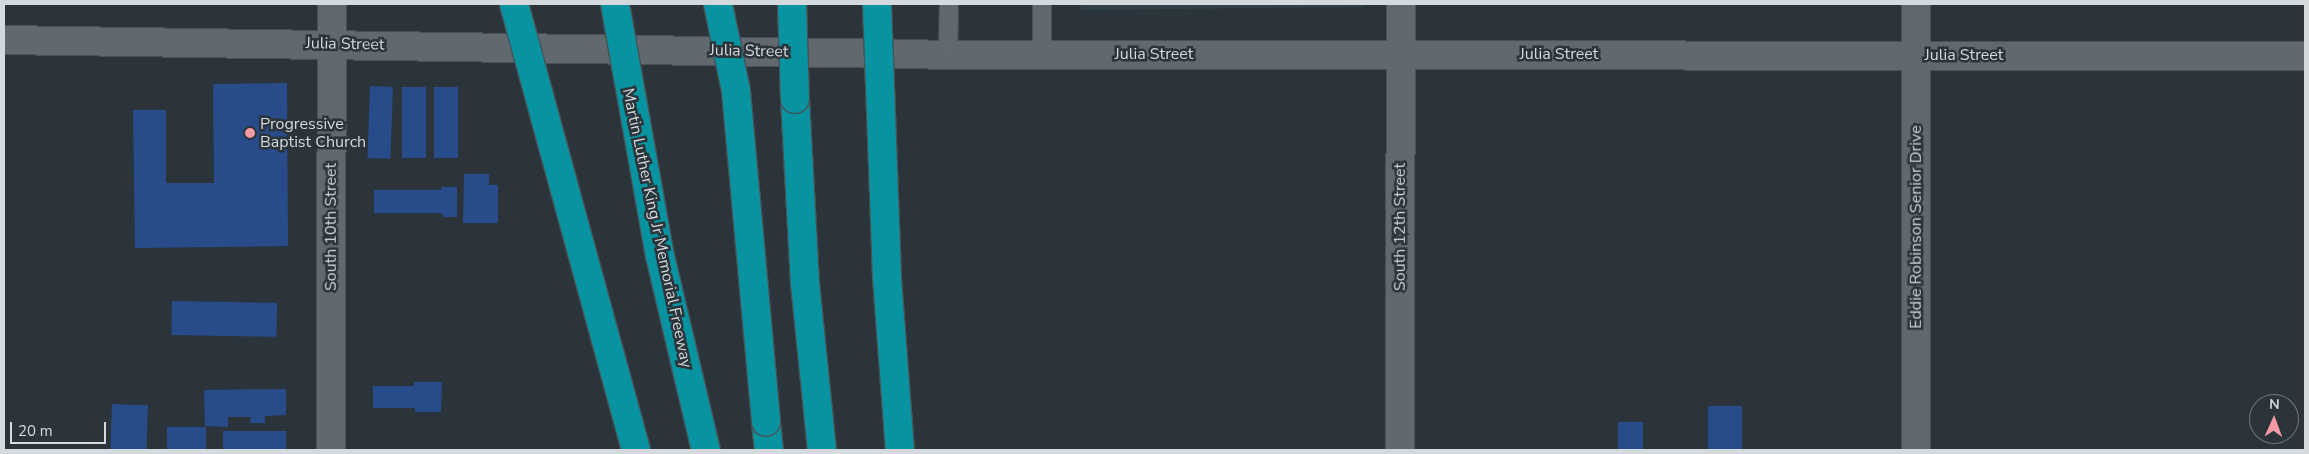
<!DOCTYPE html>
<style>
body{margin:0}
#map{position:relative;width:2309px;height:454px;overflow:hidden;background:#2b343a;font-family:"Nunito Sans",sans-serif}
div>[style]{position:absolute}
.built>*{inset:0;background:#304049}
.building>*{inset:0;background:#284c8a;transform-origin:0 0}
.roads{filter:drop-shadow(1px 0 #495156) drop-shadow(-1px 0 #495156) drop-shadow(0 1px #495156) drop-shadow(0 -1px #495156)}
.service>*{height:18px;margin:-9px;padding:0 9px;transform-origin:9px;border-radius:9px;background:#5f696f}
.minor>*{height:28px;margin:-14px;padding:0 14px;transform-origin:14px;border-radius:14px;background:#5f696f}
.tertiary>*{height:28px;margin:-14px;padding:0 14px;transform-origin:14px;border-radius:14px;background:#5f696f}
.motorway>*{height:28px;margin:-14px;padding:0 14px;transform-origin:14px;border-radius:14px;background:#0794a0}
.bridges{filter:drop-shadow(1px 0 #495156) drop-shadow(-1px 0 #495156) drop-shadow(0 1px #495156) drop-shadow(0 -1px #495156)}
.motorway-bridge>*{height:28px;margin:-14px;padding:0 14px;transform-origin:14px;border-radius:14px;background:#0794a0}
.dots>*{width:14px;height:14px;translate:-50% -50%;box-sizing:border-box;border:2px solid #2b343a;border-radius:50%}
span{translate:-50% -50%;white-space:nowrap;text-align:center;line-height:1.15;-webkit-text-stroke:5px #2b343a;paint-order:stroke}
.street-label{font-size:16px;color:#d4d9dd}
.poi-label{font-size:16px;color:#d4d9dd}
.left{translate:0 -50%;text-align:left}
.frame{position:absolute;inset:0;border:5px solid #d4d9dd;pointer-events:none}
.north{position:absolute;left:2249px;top:394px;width:50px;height:50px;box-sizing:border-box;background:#2b343a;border:1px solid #6f767b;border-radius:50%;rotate:2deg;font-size:14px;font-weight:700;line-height:20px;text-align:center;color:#d4d9dd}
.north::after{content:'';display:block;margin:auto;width:18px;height:22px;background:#f49aa6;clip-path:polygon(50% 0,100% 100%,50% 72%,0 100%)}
.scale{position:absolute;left:10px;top:422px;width:96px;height:22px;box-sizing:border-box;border:2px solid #d4d9dd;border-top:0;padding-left:6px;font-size:15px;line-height:18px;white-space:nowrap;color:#d4d9dd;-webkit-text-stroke:4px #2b343a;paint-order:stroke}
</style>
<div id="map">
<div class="built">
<i style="clip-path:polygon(1081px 4px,1363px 4px,1363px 7px,1081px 10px)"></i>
</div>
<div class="building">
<i style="clip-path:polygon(287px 83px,288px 246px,135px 248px,133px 110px,166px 110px,166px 183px,214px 183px,213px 84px)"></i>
<i style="left:370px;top:86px;width:23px;height:72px;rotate:2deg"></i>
<i style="left:402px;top:87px;width:24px;height:71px"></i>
<i style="left:434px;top:87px;width:24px;height:71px"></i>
<i style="clip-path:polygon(464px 174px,489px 174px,489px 185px,498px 185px,498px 223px,463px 223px)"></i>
<i style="clip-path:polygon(441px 187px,457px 187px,457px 217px,443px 217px,442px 213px,374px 213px,374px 190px,442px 190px)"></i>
<i style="left:172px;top:301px;width:105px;height:34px;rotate:1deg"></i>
<i style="clip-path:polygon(414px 382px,442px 382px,441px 412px,415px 412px,415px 408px,373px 408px,373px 386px,414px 386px)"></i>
<i style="clip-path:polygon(286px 389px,286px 415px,265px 416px,265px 423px,250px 423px,251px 417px,228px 417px,228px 427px,205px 426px,204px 390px)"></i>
<i style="left:112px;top:404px;width:36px;height:46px;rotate:2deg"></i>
<i style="left:1708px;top:406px;width:34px;height:44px"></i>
<i style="left:1618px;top:422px;width:25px;height:28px"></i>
<i style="left:167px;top:427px;width:39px;height:23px"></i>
<i style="left:223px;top:431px;width:63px;height:19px"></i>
</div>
<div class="roads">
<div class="service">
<i style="left:948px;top:54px;width:50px;rotate:-88.9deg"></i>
<i style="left:1042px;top:54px;width:50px;rotate:-90deg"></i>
</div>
<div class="minor">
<i style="left:4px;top:40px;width:952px;rotate:0.9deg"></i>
<i style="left:956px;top:55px;width:1349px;rotate:0.04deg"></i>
<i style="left:331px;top:450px;width:446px;rotate:-89.9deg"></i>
<i style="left:1400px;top:450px;width:446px;rotate:-89.9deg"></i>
</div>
<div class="tertiary">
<i style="left:1916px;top:450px;width:446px;rotate:-90deg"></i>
</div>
<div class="motorway">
<i style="left:795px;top:99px;width:184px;rotate:86.9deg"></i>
<i style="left:805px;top:283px;width:168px;rotate:84.2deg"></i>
<i style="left:766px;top:422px;width:28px;rotate:84deg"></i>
</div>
</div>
<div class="bridges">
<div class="motorway-bridge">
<i style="left:514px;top:4px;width:462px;rotate:74.7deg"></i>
<i style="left:615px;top:4px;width:256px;rotate:79.9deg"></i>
<i style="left:660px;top:256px;width:199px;rotate:76.7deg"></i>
<i style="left:718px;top:4px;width:89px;rotate:78.3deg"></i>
<i style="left:736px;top:91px;width:332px;rotate:84.8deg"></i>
<i style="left:792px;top:4px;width:95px;rotate:88.2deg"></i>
<i style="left:877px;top:4px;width:274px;rotate:87.9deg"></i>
<i style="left:887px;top:278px;width:172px;rotate:85.7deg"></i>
</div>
</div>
<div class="dots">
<i style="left:250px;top:133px;background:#f49aa6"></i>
</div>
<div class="street-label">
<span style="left:345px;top:44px;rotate:1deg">Julia Street</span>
<span style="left:749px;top:51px;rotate:1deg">Julia Street</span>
<span style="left:1154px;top:54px">Julia Street</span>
<span style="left:1559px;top:54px">Julia Street</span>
<span style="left:1964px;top:55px">Julia Street</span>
<span style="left:331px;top:227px;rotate:-90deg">South 10th Street</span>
<span style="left:1400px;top:227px;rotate:-90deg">South 12th Street</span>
<span style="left:1916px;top:227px;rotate:-90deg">Eddie Robinson Senior Drive</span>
<span style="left:657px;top:228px;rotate:78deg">Martin Luther King Jr Memorial Freeway</span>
</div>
<div class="poi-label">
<span class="left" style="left:260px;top:133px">Progressive<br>Baptist Church</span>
</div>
<div class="frame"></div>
<div class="north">N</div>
<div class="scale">20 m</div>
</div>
